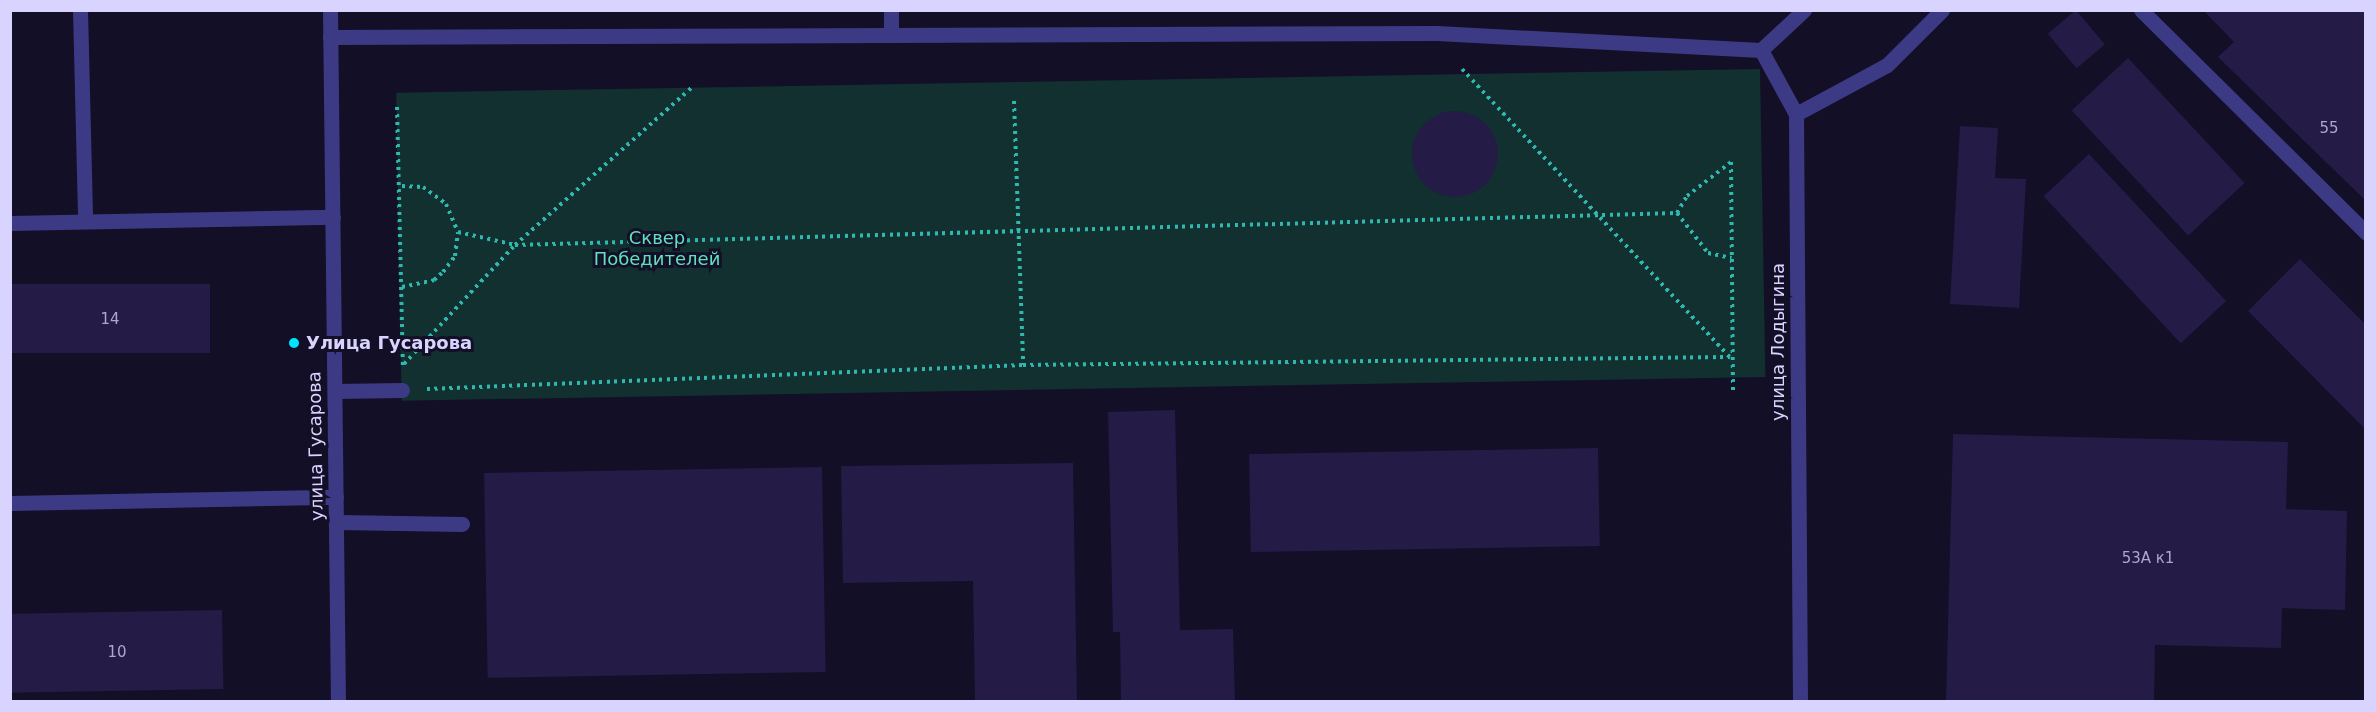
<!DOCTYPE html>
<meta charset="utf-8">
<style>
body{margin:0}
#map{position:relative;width:2376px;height:712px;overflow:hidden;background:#130f26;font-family:"DejaVu Sans",sans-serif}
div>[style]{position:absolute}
.green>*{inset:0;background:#12302f;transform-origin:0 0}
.building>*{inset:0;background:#241b47;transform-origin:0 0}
.round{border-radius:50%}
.path>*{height:4px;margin-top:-2px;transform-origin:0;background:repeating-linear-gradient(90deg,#2fb8b0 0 3px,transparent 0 7.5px)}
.minor>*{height:15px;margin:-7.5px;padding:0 7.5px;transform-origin:7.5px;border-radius:7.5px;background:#3d3a85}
.dots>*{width:16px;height:16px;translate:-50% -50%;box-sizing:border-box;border:3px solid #130f26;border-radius:50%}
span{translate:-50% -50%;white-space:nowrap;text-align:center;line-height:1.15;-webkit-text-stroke:6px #130f26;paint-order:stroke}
.number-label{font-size:15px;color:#aca6d1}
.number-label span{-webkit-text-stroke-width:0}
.park-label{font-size:18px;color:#5fe0c0}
.street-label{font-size:18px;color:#d9d4ff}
.poi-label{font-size:18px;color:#d9d4ff;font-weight:700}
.left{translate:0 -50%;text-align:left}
.frame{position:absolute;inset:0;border:12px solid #d9d4ff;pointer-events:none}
</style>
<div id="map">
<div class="green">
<i style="left:1760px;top:69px;width:308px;height:1364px;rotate:89deg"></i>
</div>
<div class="building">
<i style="left:2076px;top:10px;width:45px;height:37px;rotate:50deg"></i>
<i style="clip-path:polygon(2203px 10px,2366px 10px,2366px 201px,2218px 57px,2234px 42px)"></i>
<i style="left:2128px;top:58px;width:171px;height:77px;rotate:47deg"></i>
<i class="round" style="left:1412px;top:111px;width:86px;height:86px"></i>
<i style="clip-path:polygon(1960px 126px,1998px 128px,1995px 178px,2026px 179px,2019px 308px,1950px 304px)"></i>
<i style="left:2089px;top:154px;width:201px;height:62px;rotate:47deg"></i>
<i style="clip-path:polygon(2300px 259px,2366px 325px,2366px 430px,2248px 311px)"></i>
<i style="left:210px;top:284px;width:69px;height:200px;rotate:90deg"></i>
<i style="clip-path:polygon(1175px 410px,1180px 630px,1233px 629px,1235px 702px,1121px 702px,1120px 632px,1113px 632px,1108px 412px)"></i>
<i style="clip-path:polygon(1953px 434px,2288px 442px,2286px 509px,2347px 511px,2345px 610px,2282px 608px,2281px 648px,2155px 645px,2154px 702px,1946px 702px)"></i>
<i style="left:1598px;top:448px;width:98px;height:349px;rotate:89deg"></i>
<i style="clip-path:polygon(1073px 463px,1077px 702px,975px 702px,973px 581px,843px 583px,841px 466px)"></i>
<i style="left:822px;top:467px;width:205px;height:338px;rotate:89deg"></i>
<i style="left:222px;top:610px;width:79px;height:212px;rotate:89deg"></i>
</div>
<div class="path">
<i style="left:1462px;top:69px;width:393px;rotate:47.1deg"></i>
<i style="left:1014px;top:101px;width:264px;rotate:88deg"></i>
<i style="left:397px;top:107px;width:258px;rotate:88.7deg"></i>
<i style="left:1731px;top:162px;width:228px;rotate:89.5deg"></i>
<i style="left:402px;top:186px;width:21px;rotate:3deg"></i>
<i style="left:423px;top:187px;width:29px;rotate:36deg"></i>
<i style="left:446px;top:204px;width:30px;rotate:67deg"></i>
<i style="left:458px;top:232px;width:58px;rotate:12.8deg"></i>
<i style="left:515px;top:245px;width:1162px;rotate:-1.58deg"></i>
<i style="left:1677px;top:213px;width:20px;rotate:-60deg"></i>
<i style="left:1687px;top:196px;width:56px;rotate:-37.7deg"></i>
<i style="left:1677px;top:213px;width:51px;rotate:52.2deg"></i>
<i style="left:1708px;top:253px;width:24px;rotate:12deg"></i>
<i style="left:402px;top:287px;width:33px;rotate:-12deg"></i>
<i style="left:434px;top:280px;width:12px;rotate:-42deg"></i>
<i style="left:443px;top:272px;width:20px;rotate:-53deg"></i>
<i style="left:455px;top:256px;width:24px;rotate:-83deg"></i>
<i style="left:404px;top:364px;width:163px;rotate:-47deg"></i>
<i style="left:515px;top:245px;width:236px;rotate:-41.7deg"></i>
<i style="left:427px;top:389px;width:596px;rotate:-2.31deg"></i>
<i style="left:1023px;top:365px;width:707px;rotate:-0.65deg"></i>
</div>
<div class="minor">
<i style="left:80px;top:10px;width:211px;rotate:88.6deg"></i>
<i style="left:330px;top:10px;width:692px;rotate:89.34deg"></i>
<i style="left:891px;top:10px;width:25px;rotate:90deg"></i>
<i style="left:2141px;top:10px;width:317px;rotate:44.7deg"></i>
<i style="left:330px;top:37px;width:1107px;rotate:-0.21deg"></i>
<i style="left:1437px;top:33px;width:324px;rotate:3deg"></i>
<i style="left:1761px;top:50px;width:73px;rotate:61.3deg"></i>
<i style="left:1796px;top:114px;width:588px;rotate:89.61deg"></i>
<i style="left:1761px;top:50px;width:59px;rotate:-42.9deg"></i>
<i style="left:1796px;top:114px;width:103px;rotate:-28.3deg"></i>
<i style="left:1887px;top:65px;width:78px;rotate:-45deg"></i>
<i style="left:10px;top:223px;width:323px;rotate:-1.1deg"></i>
<i style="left:335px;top:391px;width:67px;rotate:-0.9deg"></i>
<i style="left:10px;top:503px;width:326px;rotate:-1.1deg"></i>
<i style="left:337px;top:522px;width:125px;rotate:0.9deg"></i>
</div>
<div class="dots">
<i style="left:294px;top:343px;background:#00e5ff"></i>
</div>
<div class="number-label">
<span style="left:2329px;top:129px">55</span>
<span style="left:110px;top:320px">14</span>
<span style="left:2148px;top:559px">53А к1</span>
<span style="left:117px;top:653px">10</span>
</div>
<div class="park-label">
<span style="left:657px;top:249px">Сквер<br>Победителей</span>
</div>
<div class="street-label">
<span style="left:1778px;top:342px;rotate:-90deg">улица Лодыгина</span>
<span style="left:316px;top:446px;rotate:-91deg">улица Гусарова</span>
</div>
<div class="poi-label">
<span class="left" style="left:306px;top:343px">Улица Гусарова</span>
</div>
<div class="frame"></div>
</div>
